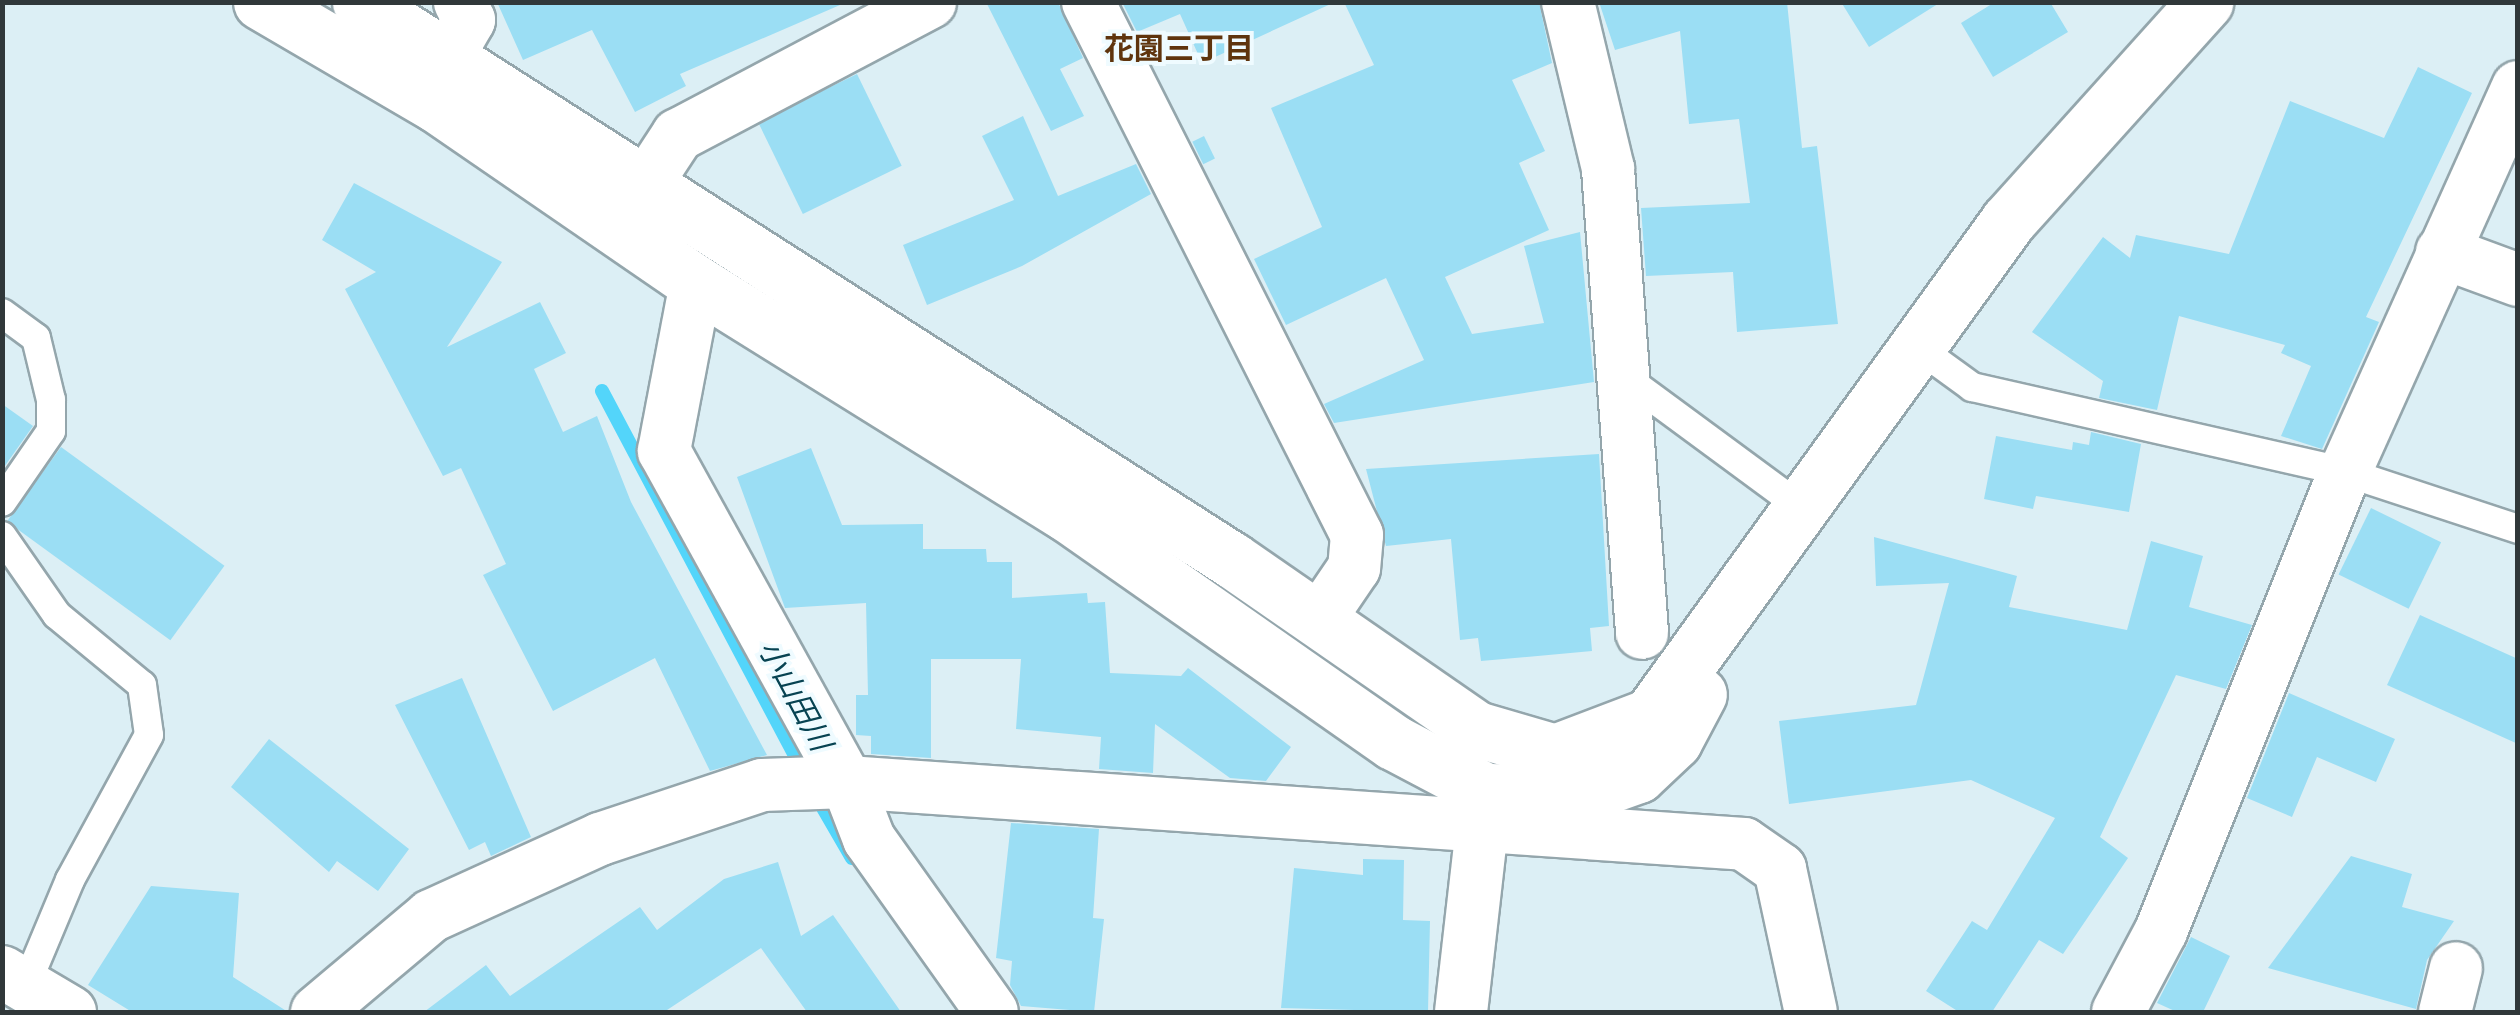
<!DOCTYPE html>
<meta charset="utf-8">
<style>
body{margin:0}
#map{position:relative;width:2520px;height:1015px;overflow:hidden;background:#dceff5;font-family:Signika,"Noto Sans JP",sans-serif}
div>[style]{position:absolute}
.stream>*{height:14px;margin:-7px;padding:0 7px;transform-origin:7px;border-radius:7px;background:#53d5fa}
.building>*{inset:0;background:#9bdef4;transform-origin:0 0}
.roads{filter:drop-shadow(2px 0 #94a6ac) drop-shadow(-2px 0 #94a6ac) drop-shadow(0 2px #94a6ac) drop-shadow(0 -2px #94a6ac)}
.lane>*{height:28px;margin:-14px;padding:0 14px;transform-origin:14px;border-radius:14px;background:#fff}
.street>*{height:52px;margin:-26px;padding:0 26px;transform-origin:26px;border-radius:26px;background:#fff}
.secondary>*{height:55px;margin:-27.5px;padding:0 27.5px;transform-origin:27.5px;border-radius:27.5px;background:#fff}
span{translate:-50% -50%;white-space:nowrap;text-align:center;line-height:1.15;-webkit-text-stroke:8px #effbff;paint-order:stroke}
.neighbourhood-label{font-size:30px;color:#5f340d;font-weight:700}
.water-label{font-size:30px;color:#074352;font-style:italic}
.frame{position:absolute;inset:0;border:5px solid #30383a;pointer-events:none}
</style>
<div id="map">
<div class="stream">
<i style="left:602px;top:391px;width:430px;rotate:62.1deg"></i>
<i style="left:815px;top:794px;width:74px;rotate:60deg"></i>
</div>
<div class="building">
<i style="clip-path:polygon(497px 2px,847px 2px,680px 74px,686px 86px,635px 112px,592px 30px,523px 60px)"></i>
<i style="clip-path:polygon(986px 2px,1058px 2px,1083px 58px,1060px 69px,1084px 116px,1051px 131px)"></i>
<i style="clip-path:polygon(1122px 2px,1335px 2px,1202px 63px,1180px 14px,1137px 32px)"></i>
<i style="clip-path:polygon(1344px 2px,1539px 2px,1552px 63px,1512px 80px,1545px 151px,1519px 163px,1549px 230px,1445px 277px,1472px 334px,1544px 323px,1524px 246px,1580px 232px,1594px 382px,1334px 423px,1324px 404px,1424px 360px,1386px 278px,1286px 325px,1254px 259px,1322px 227px,1271px 108px,1374px 65px)"></i>
<i style="clip-path:polygon(1599px 2px,1787px 2px,1802px 148px,1817px 146px,1838px 324px,1737px 332px,1733px 272px,1646px 276px,1641px 208px,1750px 203px,1739px 119px,1689px 124px,1680px 31px,1615px 50px)"></i>
<i style="clip-path:polygon(1841px 2px,1941px 2px,1869px 47px)"></i>
<i style="clip-path:polygon(1995px 2px,2050px 2px,2068px 32px,1993px 77px,1961px 23px)"></i>
<i style="clip-path:polygon(2418px 67px,2472px 93px,2366px 317px,2379px 322px,2322px 449px,2281px 436px,2311px 366px,2281px 353px,2285px 345px,2179px 316px,2157px 410px,2099px 398px,2103px 381px,2032px 332px,2103px 237px,2130px 258px,2136px 235px,2229px 254px,2290px 101px,2384px 138px)"></i>
<i style="left:857px;top:74px;width:102px;height:110px;rotate:64deg"></i>
<i style="clip-path:polygon(1023px 116px,1058px 196px,1136px 164px,1151px 194px,1022px 266px,927px 305px,903px 245px,1014px 200px,982px 136px)"></i>
<i style="left:1204px;top:136px;width:25px;height:13px;rotate:64deg"></i>
<i style="clip-path:polygon(354px 183px,502px 262px,447px 347px,540px 302px,566px 353px,534px 369px,563px 432px,597px 416px,631px 502px,767px 755px,710px 771px,655px 658px,553px 711px,483px 575px,506px 564px,461px 468px,443px 476px,345px 289px,376px 272px,322px 240px)"></i>
<i style="clip-path:polygon(2px 404px,33px 426px,2px 470px)"></i>
<i style="clip-path:polygon(2091px 432px,2141px 444px,2129px 512px,2036px 496px,2033px 509px,1984px 499px,1996px 436px,2072px 450px,2073px 442px,2089px 445px)"></i>
<i style="left:61px;top:447px;width:202px;height:92px;rotate:36deg"></i>
<i style="clip-path:polygon(811px 448px,842px 525px,923px 524px,923px 549px,986px 549px,987px 562px,1012px 562px,1012px 598px,1087px 593px,1088px 603px,1105px 602px,1110px 673px,1181px 676px,1188px 668px,1291px 747px,1266px 781px,1230px 778px,1155px 724px,1153px 773px,1099px 769px,1101px 737px,1016px 729px,1021px 659px,931px 659px,931px 758px,871px 754px,871px 736px,856px 735px,856px 695px,868px 695px,866px 603px,785px 608px,737px 477px)"></i>
<i style="clip-path:polygon(1599px 454px,1609px 626px,1590px 628px,1592px 651px,1481px 661px,1478px 638px,1460px 640px,1451px 539px,1386px 546px,1366px 469px)"></i>
<i style="left:2371px;top:508px;width:78px;height:74px;rotate:26deg"></i>
<i style="clip-path:polygon(1874px 537px,2017px 576px,2009px 607px,2127px 630px,2151px 541px,2203px 556px,2189px 607px,2252px 625px,2226px 689px,2176px 675px,2100px 837px,2128px 858px,2063px 954px,2039px 940px,1992px 1012px,1959px 1012px,1926px 991px,1972px 921px,1987px 930px,2055px 818px,1971px 780px,1789px 804px,1779px 721px,1916px 705px,1949px 583px,1876px 586px)"></i>
<i style="clip-path:polygon(2420px 615px,2518px 659px,2518px 744px,2387px 685px)"></i>
<i style="clip-path:polygon(462px 678px,531px 837px,491px 856px,485px 842px,469px 850px,395px 705px)"></i>
<i style="clip-path:polygon(2289px 693px,2395px 739px,2376px 782px,2317px 757px,2292px 817px,2247px 798px)"></i>
<i style="clip-path:polygon(269px 739px,409px 849px,378px 891px,337px 861px,329px 872px,231px 787px)"></i>
<i style="clip-path:polygon(1011px 823px,1099px 829px,1093px 918px,1104px 919px,1094px 1012px,1021px 1006px,1010px 985px,1012px 961px,996px 958px)"></i>
<i style="clip-path:polygon(2351px 856px,2412px 874px,2402px 907px,2454px 921px,2427px 960px,2416px 1009px,2268px 968px)"></i>
<i style="clip-path:polygon(1363px 859px,1404px 860px,1403px 920px,1430px 921px,1428px 1012px,1281px 1008px,1294px 868px,1363px 875px)"></i>
<i style="clip-path:polygon(778px 862px,801px 936px,833px 915px,901px 1012px,807px 1012px,761px 948px,664px 1012px,424px 1012px,486px 965px,510px 996px,640px 907px,657px 930px,724px 879px)"></i>
<i style="clip-path:polygon(151px 886px,239px 893px,233px 977px,288px 1012px,132px 1012px,88px 985px)"></i>
<i style="clip-path:polygon(2191px 937px,2230px 956px,2203px 1012px,2177px 1012px,2157px 1003px)"></i>
</div>
<div class="roads">
<div class="lane">
<i style="left:2px;top:313px;width:42px;rotate:36.3deg"></i>
<i style="left:36px;top:338px;width:64px;rotate:76.4deg"></i>
<i style="left:51px;top:400px;width:31px;rotate:90deg"></i>
<i style="left:51px;top:431px;width:86px;rotate:124.6deg"></i>
<i style="left:1917px;top:347px;width:68px;rotate:36deg"></i>
<i style="left:1972px;top:387px;width:383px;rotate:12.8deg"></i>
<i style="left:2345px;top:472px;width:182px;rotate:18.2deg"></i>
<i style="left:1623px;top:376px;width:222px;rotate:36.4deg"></i>
<i style="left:2px;top:536px;width:96px;rotate:55.2deg"></i>
<i style="left:57px;top:615px;width:110px;rotate:39.5deg"></i>
<i style="left:142px;top:685px;width:50px;rotate:82deg"></i>
<i style="left:149px;top:735px;width:165px;rotate:118.6deg"></i>
<i style="left:70px;top:880px;width:114px;rotate:112.7deg"></i>
</div>
<div class="street">
<i style="left:1088px;top:2px;width:597px;rotate:63.22deg"></i>
<i style="left:1357px;top:535px;width:33px;rotate:95deg"></i>
<i style="left:1354px;top:568px;width:60px;rotate:124.2deg"></i>
<i style="left:1568px;top:2px;width:172px;rotate:76.5deg"></i>
<i style="left:1608px;top:169px;width:465px;rotate:85.8deg"></i>
<i style="left:447px;top:58px;width:44px;rotate:-59.9deg"></i>
<i style="left:469px;top:20px;width:20px;rotate:-117deg"></i>
<i style="left:642px;top:190px;width:66px;rotate:-56.8deg"></i>
<i style="left:678px;top:135px;width:285px;rotate:-27.8deg"></i>
<i style="left:2442px;top:252px;width:81px;rotate:20.2deg"></i>
<i style="left:696px;top:283px;width:171px;rotate:100.8deg"></i>
<i style="left:664px;top:451px;width:378px;rotate:61.1deg"></i>
<i style="left:847px;top:782px;width:61px;rotate:68.9deg"></i>
<i style="left:869px;top:839px;width:212px;rotate:54.6deg"></i>
<i style="left:2px;top:972px;width:79px;rotate:30.5deg"></i>
<i style="left:317px;top:1012px;width:149px;rotate:-40.1deg"></i>
<i style="left:431px;top:916px;width:186px;rotate:-24.5deg"></i>
<i style="left:600px;top:839px;width:171px;rotate:-18.4deg"></i>
<i style="left:762px;top:785px;width:85px;rotate:-2deg"></i>
<i style="left:847px;top:782px;width:899px;rotate:3.95deg"></i>
<i style="left:1744px;top:844px;width:44px;rotate:34.8deg"></i>
<i style="left:1780px;top:869px;width:146px;rotate:77.8deg"></i>
<i style="left:1461px;top:1012px;width:221px;rotate:-83.5deg"></i>
<i style="left:2118px;top:1012px;width:92px;rotate:-62deg"></i>
<i style="left:2161px;top:931px;width:495px;rotate:-68.2deg"></i>
<i style="left:2345px;top:472px;width:422px;rotate:-65.8deg"></i>
<i style="left:2445px;top:1012px;width:45px;rotate:-76deg"></i>
</div>
<div class="secondary">
<i style="left:261px;top:2px;width:204px;rotate:30.3deg"></i>
<i style="left:437px;top:105px;width:314px;rotate:34.5deg"></i>
<i style="left:696px;top:283px;width:436px;rotate:31.9deg"></i>
<i style="left:1066px;top:513px;width:399px;rotate:35deg"></i>
<i style="left:1393px;top:742px;width:105px;rotate:27.8deg"></i>
<i style="left:1486px;top:791px;width:102px;rotate:1.1deg"></i>
<i style="left:1588px;top:793px;width:53px;rotate:-19.8deg"></i>
<i style="left:1638px;top:775px;width:50px;rotate:-43.4deg"></i>
<i style="left:1674px;top:741px;width:53px;rotate:-62deg"></i>
<i style="left:360px;top:2px;width:1035px;rotate:32.62deg"></i>
<i style="left:1232px;top:560px;width:297px;rotate:34.7deg"></i>
<i style="left:1476px;top:729px;width:82px;rotate:16.2deg"></i>
<i style="left:1555px;top:752px;width:102px;rotate:-20.8deg"></i>
<i style="left:1650px;top:716px;width:611px;rotate:-54.12deg"></i>
<i style="left:2008px;top:221px;width:295px;rotate:-48deg"></i>
</div>
</div>
<div class="neighbourhood-label">
<span style="left:1179px;top:50px">花園三丁目</span>
</div>
<div class="water-label">
<span style="left:794px;top:696px;rotate:62deg">小山田川</span>
</div>
<div class="frame"></div>
</div>
